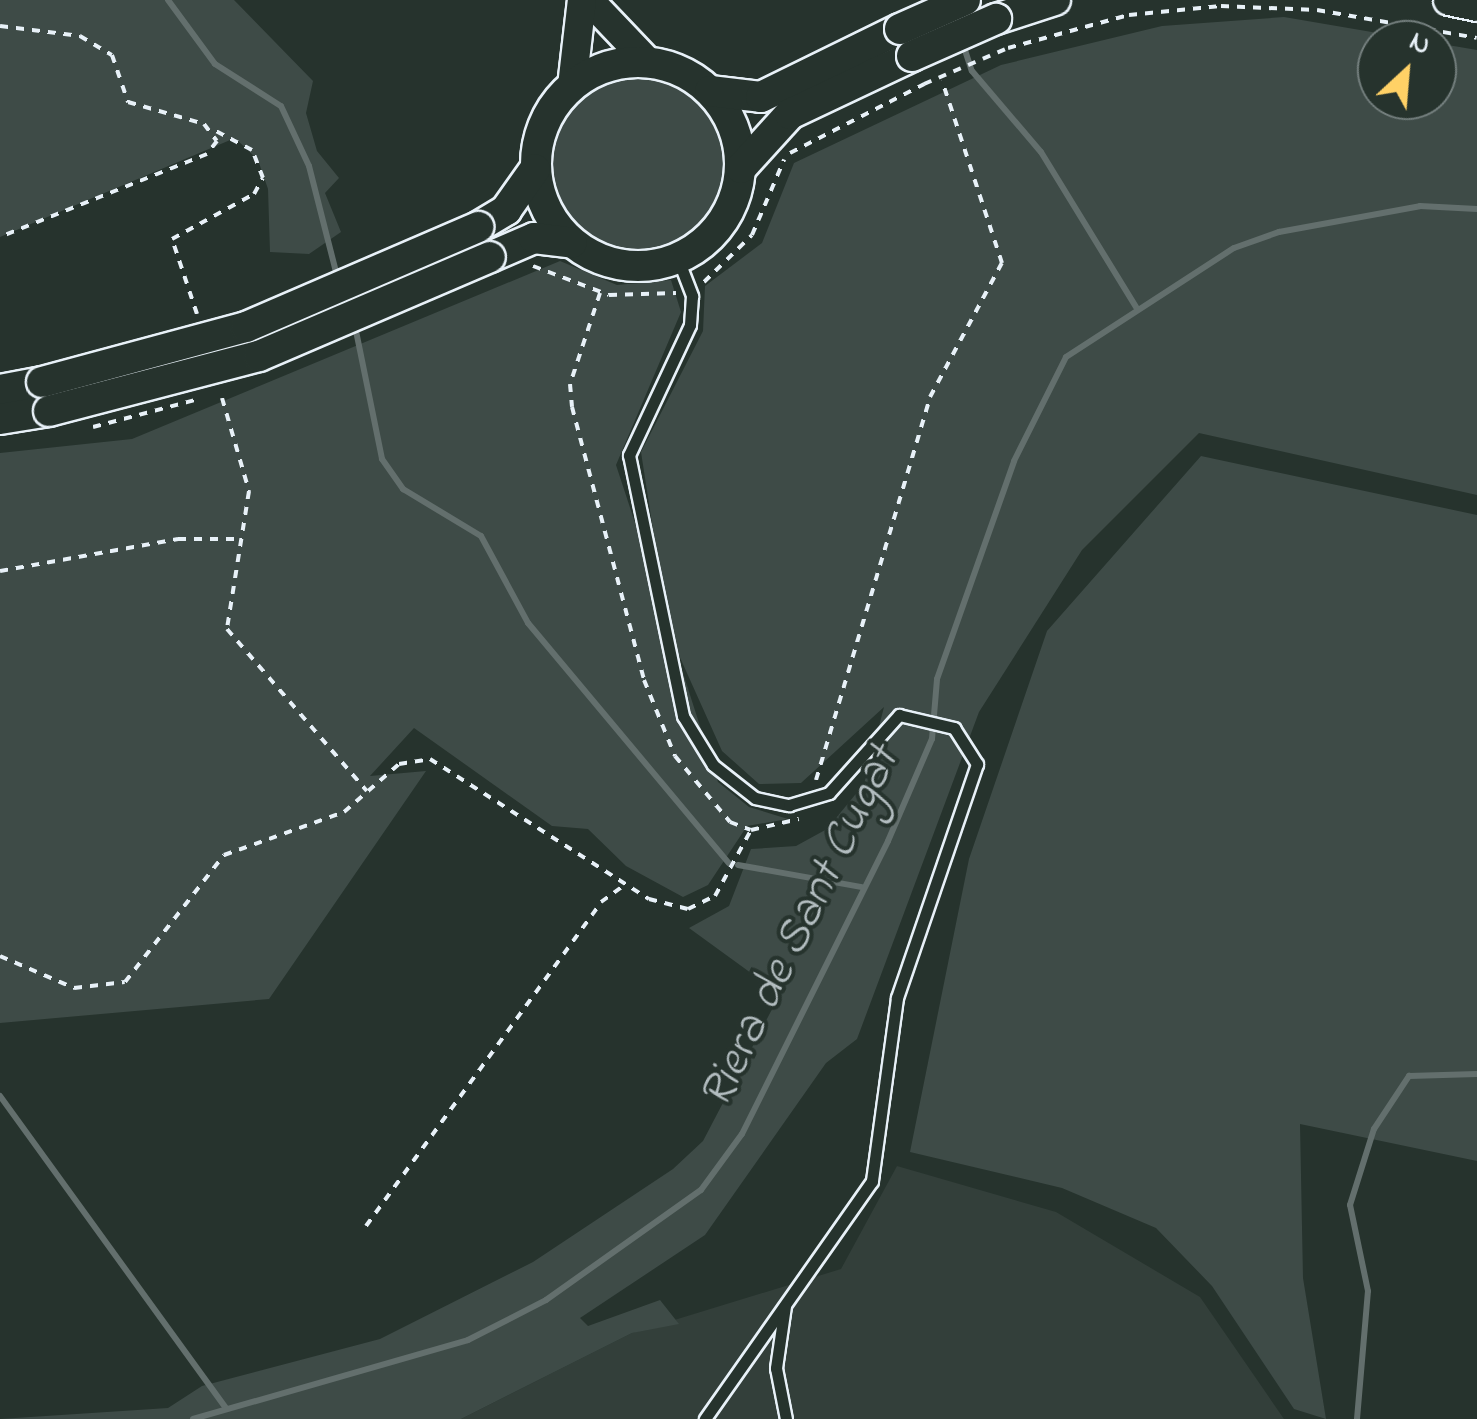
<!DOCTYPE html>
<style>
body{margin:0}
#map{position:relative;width:1477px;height:1419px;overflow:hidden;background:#26332d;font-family:"Indie Flower",sans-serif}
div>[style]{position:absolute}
.built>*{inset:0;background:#333f3a}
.green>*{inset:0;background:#3e4b47}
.round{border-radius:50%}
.stream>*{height:6px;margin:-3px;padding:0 3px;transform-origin:3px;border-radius:3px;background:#636f6d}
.path>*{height:4px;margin-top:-2px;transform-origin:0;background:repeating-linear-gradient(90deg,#e8f1f8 0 8px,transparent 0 16px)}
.roads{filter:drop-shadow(2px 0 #e8f1f8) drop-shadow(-2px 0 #e8f1f8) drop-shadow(0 2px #e8f1f8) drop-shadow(0 -2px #e8f1f8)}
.service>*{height:11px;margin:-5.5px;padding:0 5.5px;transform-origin:5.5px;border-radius:5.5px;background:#26332d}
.tertiary>*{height:28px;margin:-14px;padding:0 14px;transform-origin:14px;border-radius:14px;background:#26332d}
.secondary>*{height:30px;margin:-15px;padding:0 15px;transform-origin:15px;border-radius:15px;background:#26332d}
.secondary>.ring{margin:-15px;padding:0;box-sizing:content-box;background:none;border:30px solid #26332d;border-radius:50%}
.path-bridge>*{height:4px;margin-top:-2px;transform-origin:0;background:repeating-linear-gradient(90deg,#e8f1f8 0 8px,transparent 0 16px)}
.bridges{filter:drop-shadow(2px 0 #e8f1f8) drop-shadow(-2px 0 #e8f1f8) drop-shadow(0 2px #e8f1f8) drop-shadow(0 -2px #e8f1f8)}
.secondary-bridge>*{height:30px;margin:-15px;padding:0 15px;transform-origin:15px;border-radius:15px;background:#26332d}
span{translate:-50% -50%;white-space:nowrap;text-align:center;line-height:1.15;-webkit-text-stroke:8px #26332d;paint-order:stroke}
.water-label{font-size:48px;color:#b3bdc0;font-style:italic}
.north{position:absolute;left:1357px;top:20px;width:100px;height:100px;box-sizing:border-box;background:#26332d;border:2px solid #747f7e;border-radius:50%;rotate:26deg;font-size:28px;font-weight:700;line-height:40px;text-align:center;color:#e8f1f8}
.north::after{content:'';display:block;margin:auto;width:35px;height:45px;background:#ffd166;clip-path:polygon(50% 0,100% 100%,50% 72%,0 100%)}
</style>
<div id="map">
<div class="built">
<i style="clip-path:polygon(897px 1166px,1056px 1212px,1200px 1297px,1284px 1419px,461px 1419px,632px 1333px,841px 1269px)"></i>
</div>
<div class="green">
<i style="clip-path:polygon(0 0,234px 0,313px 81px,306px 113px,317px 151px,339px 178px,325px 193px,341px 232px,309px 254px,270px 252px,268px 189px,258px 160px,235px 138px,0 237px)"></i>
<i style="clip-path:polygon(evenodd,1284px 17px,1477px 50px,1477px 495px,1199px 433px,1082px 550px,979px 712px,857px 1039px,826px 1063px,705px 1235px,580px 1318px,588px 1326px,660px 1300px,679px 1324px,632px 1333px,461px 1419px,0 1419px,168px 1408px,202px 1386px,380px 1339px,533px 1262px,673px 1169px,703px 1141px,780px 994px,689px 928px,729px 906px,751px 849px,796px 846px,827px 829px,864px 784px,884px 707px,801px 783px,759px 784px,722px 751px,673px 642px,718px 782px,749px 807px,788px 819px,747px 826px,708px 885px,683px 897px,626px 866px,588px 829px,552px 826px,414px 728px,370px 776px,426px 771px,269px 999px,0 1023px,0 453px,132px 439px,560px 261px,617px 285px,671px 280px,681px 312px,616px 465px,667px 620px,641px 452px,703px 331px,705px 286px,762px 243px,794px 163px,1001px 65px,1162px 26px,1284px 17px,1377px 40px,1437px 40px,1437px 100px,1377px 100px,1377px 40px)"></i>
<i class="round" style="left:551px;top:77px;width:174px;height:174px"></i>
<i style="clip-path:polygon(1201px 456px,1477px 515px,1477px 1161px,1300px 1124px,1303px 1278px,1326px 1419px,1294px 1409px,1212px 1286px,1156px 1228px,1062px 1188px,910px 1152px,969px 859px,1047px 631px)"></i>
</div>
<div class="stream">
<i style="left:168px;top:0;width:79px;rotate:53.7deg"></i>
<i style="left:215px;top:64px;width:78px;rotate:32.5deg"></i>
<i style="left:281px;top:106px;width:66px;rotate:65deg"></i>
<i style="left:309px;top:166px;width:114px;rotate:75.7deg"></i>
<i style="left:963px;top:44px;width:28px;rotate:72deg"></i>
<i style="left:972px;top:71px;width:106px;rotate:49.6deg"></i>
<i style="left:1041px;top:152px;width:182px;rotate:58.5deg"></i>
<i style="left:355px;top:326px;width:136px;rotate:78.5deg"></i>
<i style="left:382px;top:459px;width:37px;rotate:55deg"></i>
<i style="left:403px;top:489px;width:91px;rotate:31.1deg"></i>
<i style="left:481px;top:536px;width:99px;rotate:61.6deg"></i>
<i style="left:528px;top:623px;width:313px;rotate:50.1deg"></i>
<i style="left:738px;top:865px;width:126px;rotate:10.1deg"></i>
<i style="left:0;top:1096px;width:385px;rotate:54.1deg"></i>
<i style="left:193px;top:1419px;width:286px;rotate:-16deg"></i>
<i style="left:468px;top:1340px;width:88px;rotate:-27.1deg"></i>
<i style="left:546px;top:1300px;width:190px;rotate:-35.4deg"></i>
<i style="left:701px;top:1190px;width:69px;rotate:-53.8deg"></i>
<i style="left:742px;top:1134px;width:327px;rotate:-63.5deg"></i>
<i style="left:888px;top:841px;width:111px;rotate:-66.7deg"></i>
<i style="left:932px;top:739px;width:60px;rotate:-85.2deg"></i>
<i style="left:937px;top:679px;width:231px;rotate:-70.5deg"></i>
<i style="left:1014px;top:461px;width:116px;rotate:-63.4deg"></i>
<i style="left:1066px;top:357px;width:200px;rotate:-33deg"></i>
<i style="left:1234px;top:248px;width:48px;rotate:-19.6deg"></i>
<i style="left:1279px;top:232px;width:143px;rotate:-10.4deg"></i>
<i style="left:1420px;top:206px;width:57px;rotate:3deg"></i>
<i style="left:1357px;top:1419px;width:128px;rotate:-85.1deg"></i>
<i style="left:1368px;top:1291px;width:88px;rotate:-101.8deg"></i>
<i style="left:1350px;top:1205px;width:80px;rotate:-72.5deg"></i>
<i style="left:1374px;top:1129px;width:64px;rotate:-56.6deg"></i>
<i style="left:1409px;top:1076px;width:68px;rotate:-1.7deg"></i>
</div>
<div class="path">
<i style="left:0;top:26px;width:81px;rotate:7.1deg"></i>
<i style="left:80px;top:36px;width:37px;rotate:31deg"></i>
<i style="left:112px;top:55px;width:50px;rotate:71.2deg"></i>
<i style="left:128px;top:102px;width:79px;rotate:16.1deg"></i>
<i style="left:204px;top:124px;width:21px;rotate:53deg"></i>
<i style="left:217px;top:141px;width:16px;rotate:128deg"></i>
<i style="left:207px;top:154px;width:223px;rotate:158.2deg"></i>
<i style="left:1008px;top:48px;width:125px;rotate:-15.3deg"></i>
<i style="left:1129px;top:15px;width:92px;rotate:-5.6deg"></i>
<i style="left:1221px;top:6px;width:96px;rotate:2.4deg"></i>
<i style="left:1317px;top:10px;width:162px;rotate:9.9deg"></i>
<i style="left:790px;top:153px;width:151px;rotate:-27.2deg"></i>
<i style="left:533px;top:266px;width:81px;rotate:20.9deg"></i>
<i style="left:609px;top:295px;width:67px;rotate:-1.7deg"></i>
<i style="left:704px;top:282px;width:67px;rotate:-44.4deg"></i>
<i style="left:752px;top:235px;width:82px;rotate:-66.9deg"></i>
<i style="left:600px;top:293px;width:96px;rotate:108.2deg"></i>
<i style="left:570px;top:384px;width:23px;rotate:85deg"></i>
<i style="left:572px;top:407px;width:282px;rotate:75.2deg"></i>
<i style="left:644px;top:680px;width:82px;rotate:67.8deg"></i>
<i style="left:675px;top:756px;width:86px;rotate:50.2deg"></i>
<i style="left:730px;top:822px;width:22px;rotate:21deg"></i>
<i style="left:197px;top:314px;width:79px;rotate:-108.4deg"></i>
<i style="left:172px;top:239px;width:94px;rotate:-28.8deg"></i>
<i style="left:254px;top:194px;width:18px;rotate:-61deg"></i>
<i style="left:263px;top:178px;width:30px;rotate:-111deg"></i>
<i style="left:252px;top:150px;width:43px;rotate:-152.2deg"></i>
<i style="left:222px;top:398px;width:97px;rotate:73.8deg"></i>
<i style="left:249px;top:491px;width:140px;rotate:99.1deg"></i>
<i style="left:227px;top:629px;width:214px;rotate:49.2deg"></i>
<i style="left:0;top:571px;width:181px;rotate:-10.2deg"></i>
<i style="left:178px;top:539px;width:64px"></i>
<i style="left:816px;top:780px;width:400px;rotate:-73.4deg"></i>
<i style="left:930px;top:397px;width:152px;rotate:-61.8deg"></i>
<i style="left:1002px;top:263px;width:192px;rotate:-108.2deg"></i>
<i style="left:0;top:956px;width:81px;rotate:23.4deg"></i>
<i style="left:74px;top:988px;width:51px;rotate:-6.7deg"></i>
<i style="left:125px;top:982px;width:161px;rotate:-52.1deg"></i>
<i style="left:224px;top:855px;width:127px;rotate:-19.7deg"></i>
<i style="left:344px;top:812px;width:73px;rotate:-41.1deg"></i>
<i style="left:399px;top:764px;width:31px;rotate:-9deg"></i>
<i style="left:430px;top:759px;width:260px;rotate:32.6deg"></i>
<i style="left:649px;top:899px;width:40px;rotate:14.4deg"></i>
<i style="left:688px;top:909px;width:30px;rotate:-26deg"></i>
<i style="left:715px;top:896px;width:75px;rotate:-61.4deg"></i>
<i style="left:751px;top:830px;width:49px;rotate:-12.9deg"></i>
<i style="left:366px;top:1226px;width:400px;rotate:-54deg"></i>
<i style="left:601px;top:902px;width:31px;rotate:-36deg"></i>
</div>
<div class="roads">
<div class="service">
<i style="left:678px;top:259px;width:40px;rotate:69deg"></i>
<i style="left:692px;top:296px;width:29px;rotate:94deg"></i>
<i style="left:690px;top:325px;width:144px;rotate:115.1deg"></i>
<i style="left:629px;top:455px;width:267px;rotate:78.3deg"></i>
<i style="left:683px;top:716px;width:57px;rotate:58.5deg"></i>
<i style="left:713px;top:765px;width:53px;rotate:38.2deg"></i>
<i style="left:755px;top:798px;width:35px;rotate:12deg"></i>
<i style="left:789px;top:805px;width:42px;rotate:-16.7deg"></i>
<i style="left:829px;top:793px;width:105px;rotate:-48.1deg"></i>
<i style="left:899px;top:715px;width:57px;rotate:13.3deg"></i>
<i style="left:954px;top:728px;width:43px;rotate:57.4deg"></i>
<i style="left:977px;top:764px;width:247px;rotate:108.9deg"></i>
<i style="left:897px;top:998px;width:185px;rotate:97.8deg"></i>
<i style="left:872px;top:1181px;width:291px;rotate:125.1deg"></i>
<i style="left:785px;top:1306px;width:63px;rotate:98.3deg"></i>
<i style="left:776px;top:1368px;width:52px;rotate:78.9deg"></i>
</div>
<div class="tertiary">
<i style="left:589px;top:0;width:86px;rotate:46.4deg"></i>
<i style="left:572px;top:86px;width:87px;rotate:-83.4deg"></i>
</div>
<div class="secondary">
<i style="left:1449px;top:0;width:29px;rotate:12deg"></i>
<i style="left:996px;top:19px;width:62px;rotate:-17.9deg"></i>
<i class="ring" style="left:536px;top:62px;width:174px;height:174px"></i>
<i style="left:710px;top:91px;width:51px;rotate:6.7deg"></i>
<i style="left:761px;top:97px;width:155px;rotate:-26.1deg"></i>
<i style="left:741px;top:168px;width:73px;rotate:-47.8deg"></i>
<i style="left:790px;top:114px;width:135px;rotate:-25.4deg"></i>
<i style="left:478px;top:227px;width:33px;rotate:-31deg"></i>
<i style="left:506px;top:210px;width:50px;rotate:-54.7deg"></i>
<i style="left:490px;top:257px;width:48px;rotate:-23.4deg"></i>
<i style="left:534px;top:238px;width:38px;rotate:7deg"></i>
<i style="left:0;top:390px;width:43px;rotate:-10.8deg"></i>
<i style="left:0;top:419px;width:50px;rotate:-9.3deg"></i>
</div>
</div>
<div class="path-bridge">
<i style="left:924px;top:84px;width:91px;rotate:-23.2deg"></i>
<i style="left:93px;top:427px;width:106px;rotate:-14.8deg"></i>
</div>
<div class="bridges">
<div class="secondary-bridge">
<i style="left:900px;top:29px;width:71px;rotate:-24deg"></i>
<i style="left:912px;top:56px;width:92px;rotate:-23.8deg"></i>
<i style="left:42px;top:382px;width:211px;rotate:-15.1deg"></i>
<i style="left:246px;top:327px;width:253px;rotate:-23.3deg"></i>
<i style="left:49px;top:411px;width:217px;rotate:-14.7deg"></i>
<i style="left:259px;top:356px;width:251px;rotate:-23.2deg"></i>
</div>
</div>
<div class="water-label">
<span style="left:801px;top:928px;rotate:-64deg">Riera de Sant Cugat</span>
</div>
<div class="north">N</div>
</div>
